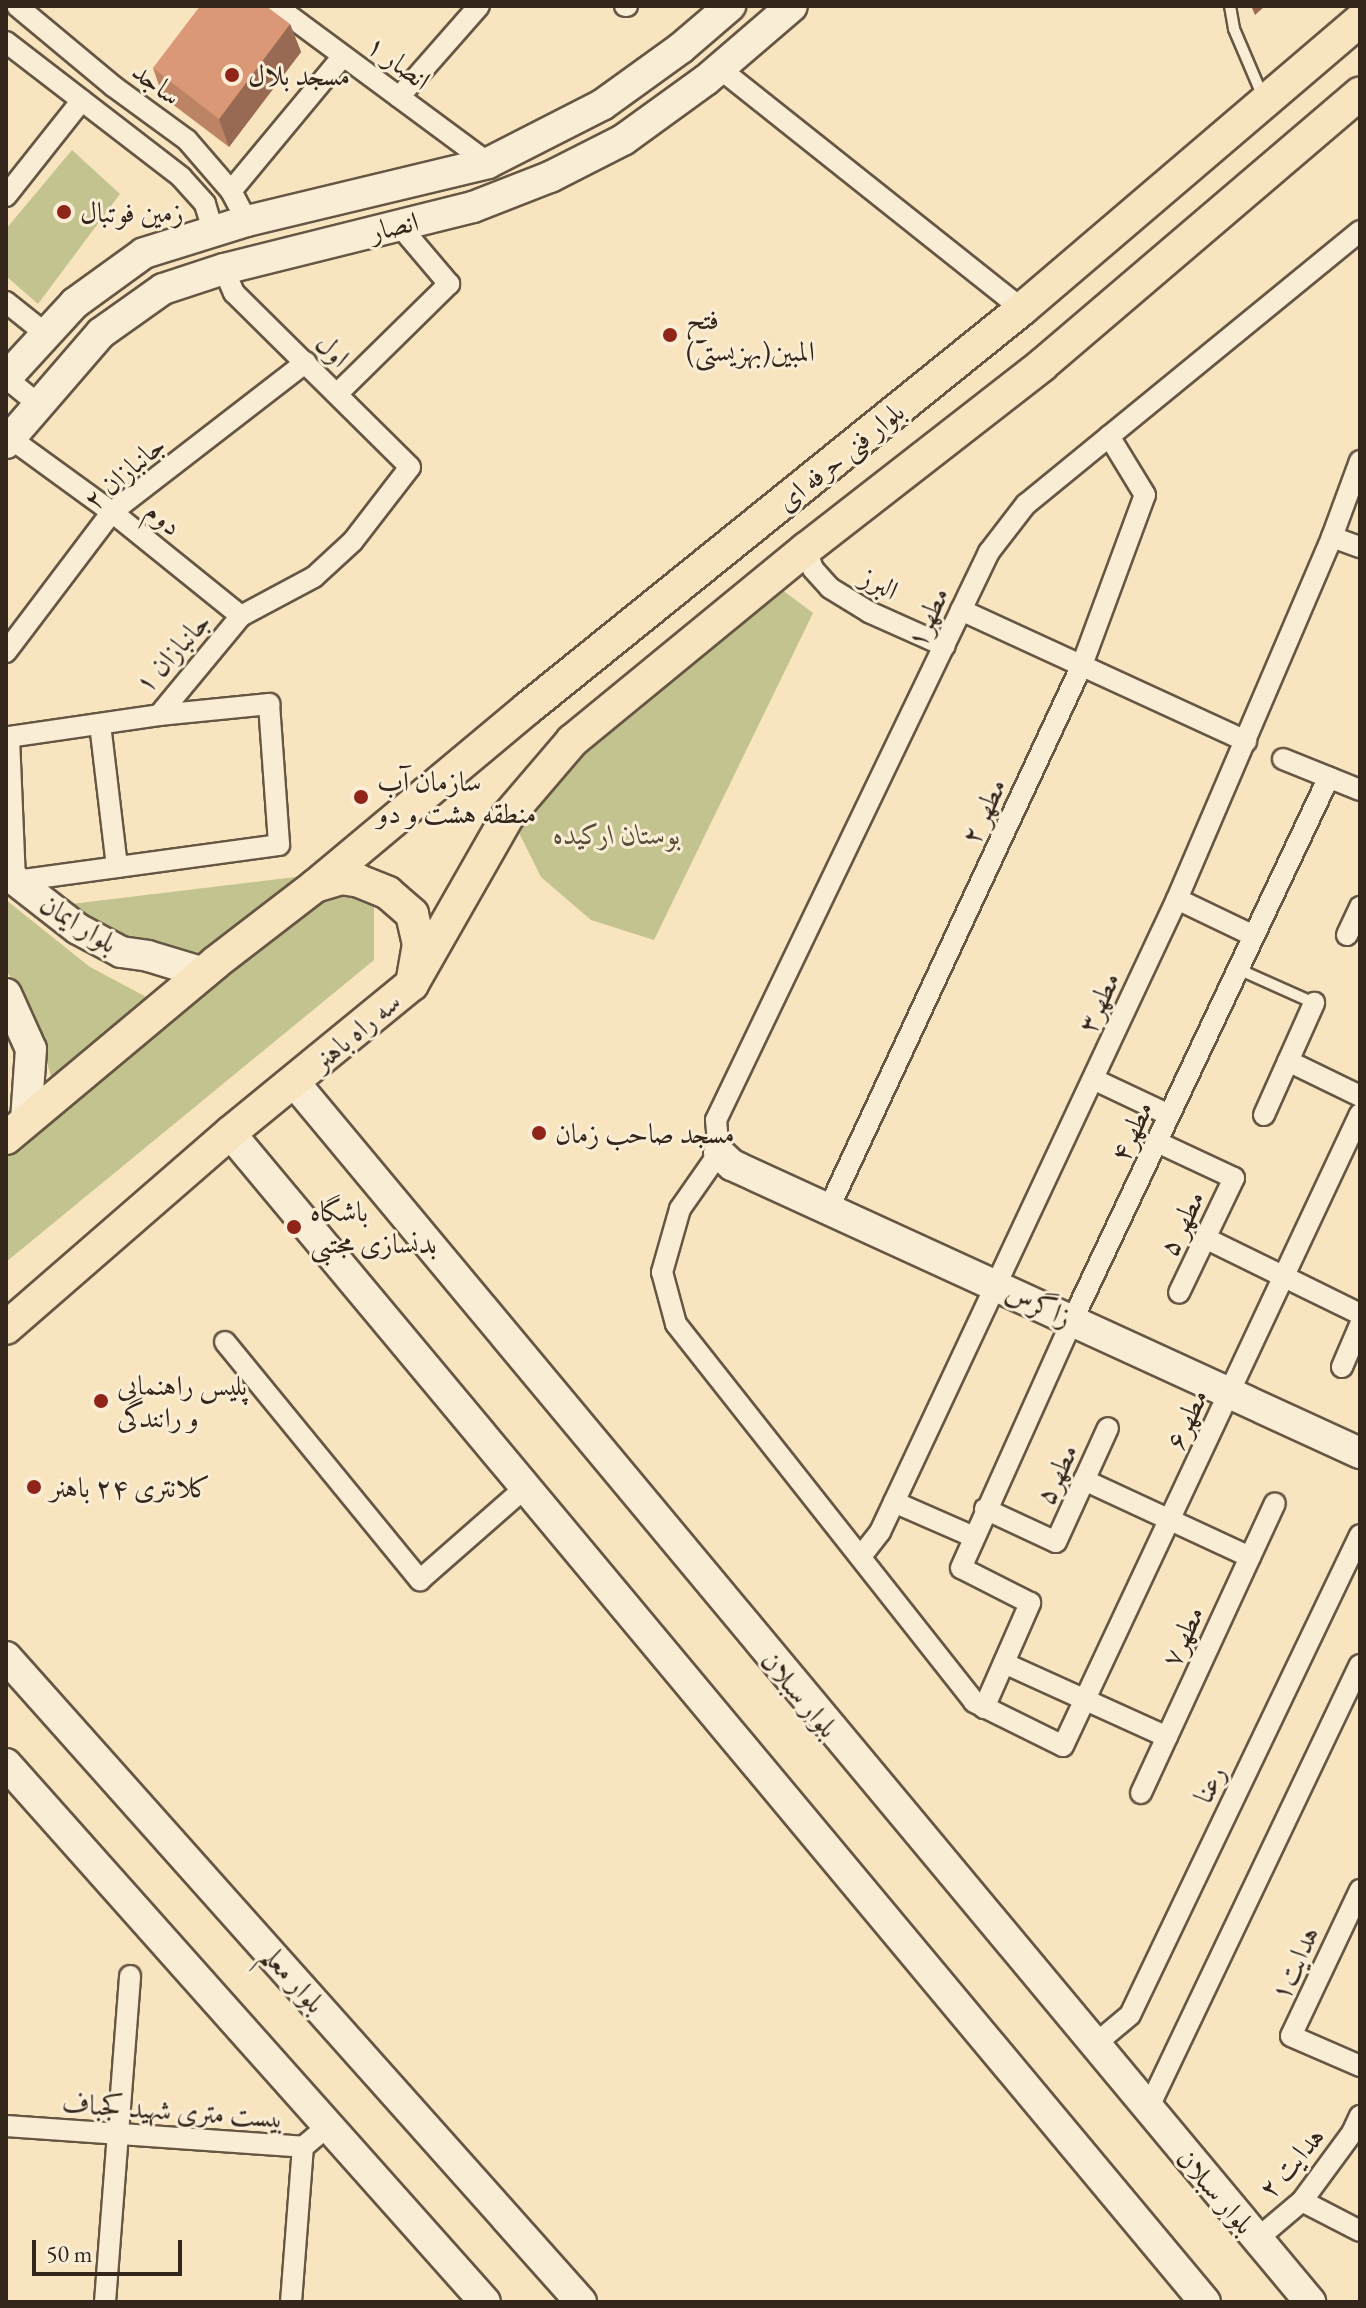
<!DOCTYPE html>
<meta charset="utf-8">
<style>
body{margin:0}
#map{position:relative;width:1366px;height:2308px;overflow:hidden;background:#f8e4be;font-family:"EB Garamond",Amiri,serif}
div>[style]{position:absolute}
.green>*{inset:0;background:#c2c38e}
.roads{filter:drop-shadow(2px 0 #665644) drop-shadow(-2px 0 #665644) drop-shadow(0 2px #665644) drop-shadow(0 -2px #665644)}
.lane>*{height:10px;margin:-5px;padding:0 5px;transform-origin:5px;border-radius:5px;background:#faedd5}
.street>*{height:20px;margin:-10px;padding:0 10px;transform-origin:10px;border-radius:10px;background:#faedd5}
.secondary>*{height:30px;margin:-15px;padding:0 15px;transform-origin:15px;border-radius:15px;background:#faedd5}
.primary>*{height:32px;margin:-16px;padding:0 16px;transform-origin:16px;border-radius:16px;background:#f8e4be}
.wall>*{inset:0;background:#bc8365}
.shaded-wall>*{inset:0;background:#996a53}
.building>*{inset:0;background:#db9876}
.dots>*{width:22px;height:22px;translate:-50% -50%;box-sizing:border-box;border:4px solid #faedd5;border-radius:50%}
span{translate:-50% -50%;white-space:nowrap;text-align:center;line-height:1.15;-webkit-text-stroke:6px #faedd5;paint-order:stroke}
.street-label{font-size:28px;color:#35261b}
.poi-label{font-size:28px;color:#35261b}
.left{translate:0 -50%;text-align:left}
.park-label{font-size:28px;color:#584d38;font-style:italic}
.frame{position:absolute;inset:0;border:8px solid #35261b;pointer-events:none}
.scale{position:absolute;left:32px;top:2240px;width:150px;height:36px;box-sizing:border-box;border:4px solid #35261b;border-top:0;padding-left:10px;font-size:24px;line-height:28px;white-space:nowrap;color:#35261b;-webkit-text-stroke:6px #faedd5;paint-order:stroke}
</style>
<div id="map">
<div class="green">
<i style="clip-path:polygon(72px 150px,120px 194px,38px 304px,6px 276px,6px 229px)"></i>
<i style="clip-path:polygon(777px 586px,813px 613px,654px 940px,591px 920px,541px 877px,511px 817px)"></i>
<i style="clip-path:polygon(296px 877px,244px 927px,199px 953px,163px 955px,124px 946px,63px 905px)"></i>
<i style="clip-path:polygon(351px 889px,374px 905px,374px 960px,6px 1262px,6px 1153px,320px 893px)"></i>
<i style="clip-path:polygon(6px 900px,90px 967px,150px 999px,53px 1083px,32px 1011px,6px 970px)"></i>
</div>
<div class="roads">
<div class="lane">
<i style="left:1230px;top:6px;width:23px;rotate:80deg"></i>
<i style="left:1234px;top:29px;width:74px;rotate:66.9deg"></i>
<i style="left:1238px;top:969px;width:83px;rotate:24.1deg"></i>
</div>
<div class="street">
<i style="left:17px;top:6px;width:125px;rotate:39.8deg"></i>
<i style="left:113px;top:86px;width:92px;rotate:36.1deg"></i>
<i style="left:187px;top:140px;width:67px;rotate:49.2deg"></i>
<i style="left:231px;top:191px;width:34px;rotate:62deg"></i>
<i style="left:276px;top:6px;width:264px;rotate:36.5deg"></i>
<i style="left:625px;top:6px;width:2px"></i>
<i style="left:6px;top:42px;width:221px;rotate:37.6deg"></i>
<i style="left:181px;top:177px;width:36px;rotate:48deg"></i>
<i style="left:205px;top:204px;width:27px;rotate:73deg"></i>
<i style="left:719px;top:68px;width:387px;rotate:38.5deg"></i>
<i style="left:399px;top:97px;width:121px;rotate:-48.7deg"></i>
<i style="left:231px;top:191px;width:175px;rotate:-50.3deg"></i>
<i style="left:6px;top:196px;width:122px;rotate:-51.6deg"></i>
<i style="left:1360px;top:231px;width:431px;rotate:140.7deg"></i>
<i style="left:1026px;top:504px;width:61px;rotate:127.6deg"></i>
<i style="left:989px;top:552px;width:630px;rotate:115.67deg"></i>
<i style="left:716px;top:1120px;width:33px;rotate:85deg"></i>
<i style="left:719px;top:1153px;width:68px;rotate:124.9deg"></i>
<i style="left:680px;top:1209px;width:66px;rotate:105.9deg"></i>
<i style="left:662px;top:1272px;width:54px;rotate:74.9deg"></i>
<i style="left:676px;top:1324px;width:481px;rotate:51.7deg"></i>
<i style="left:974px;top:1702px;width:99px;rotate:26.3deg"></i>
<i style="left:1063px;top:1746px;width:698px;rotate:-64.83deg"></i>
<i style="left:6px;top:302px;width:51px;rotate:38.7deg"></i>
<i style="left:6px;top:378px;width:40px;rotate:39deg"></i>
<i style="left:338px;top:393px;width:156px;rotate:-44.5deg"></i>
<i style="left:449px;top:284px;width:77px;rotate:-130.3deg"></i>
<i style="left:10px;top:438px;width:126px;rotate:36deg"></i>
<i style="left:112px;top:512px;width:166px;rotate:38.9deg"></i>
<i style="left:1332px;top:537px;width:30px;rotate:20deg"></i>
<i style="left:806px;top:549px;width:21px;rotate:71deg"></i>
<i style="left:813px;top:569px;width:25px;rotate:48deg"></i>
<i style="left:830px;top:588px;width:46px;rotate:31.6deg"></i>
<i style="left:869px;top:612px;width:83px;rotate:24.1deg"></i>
<i style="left:961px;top:610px;width:314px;rotate:24.7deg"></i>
<i style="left:6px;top:652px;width:176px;rotate:-52.9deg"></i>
<i style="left:112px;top:512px;width:245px;rotate:-37.7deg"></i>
<i style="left:159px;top:715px;width:111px;rotate:-5.7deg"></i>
<i style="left:269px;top:704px;width:141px;rotate:85.9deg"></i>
<i style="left:279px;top:845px;width:266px;rotate:172.2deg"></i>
<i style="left:15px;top:881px;width:144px;rotate:-92.4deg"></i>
<i style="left:9px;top:737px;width:152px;rotate:-8.3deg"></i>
<i style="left:159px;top:715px;width:129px;rotate:-50.4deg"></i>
<i style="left:241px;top:616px;width:83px;rotate:-28.1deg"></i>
<i style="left:314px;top:577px;width:53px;rotate:-42.7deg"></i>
<i style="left:353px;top:541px;width:93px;rotate:-52.4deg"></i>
<i style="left:410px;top:467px;width:247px;rotate:-135.3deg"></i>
<i style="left:234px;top:293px;width:26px;rotate:-113deg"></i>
<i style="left:100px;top:724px;width:144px;rotate:83.2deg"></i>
<i style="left:1283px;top:759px;width:83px;rotate:21.9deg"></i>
<i style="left:1177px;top:899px;width:85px;rotate:25.7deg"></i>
<i style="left:1347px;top:935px;width:31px;rotate:-65deg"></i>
<i style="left:1288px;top:1061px;width:80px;rotate:25.9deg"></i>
<i style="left:1093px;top:1079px;width:84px;rotate:25.3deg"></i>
<i style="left:1264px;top:1115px;width:123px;rotate:-65.9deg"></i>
<i style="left:1157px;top:1142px;width:85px;rotate:25.1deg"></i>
<i style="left:1234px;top:1178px;width:127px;rotate:115.6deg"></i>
<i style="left:829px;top:1208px;width:599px;rotate:-65.02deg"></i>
<i style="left:1082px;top:665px;width:181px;rotate:-69.7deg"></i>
<i style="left:1145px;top:495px;width:69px;rotate:-121.4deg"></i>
<i style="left:1205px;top:1238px;width:173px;rotate:26.1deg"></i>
<i style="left:225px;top:1342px;width:308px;rotate:50.7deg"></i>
<i style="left:420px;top:1580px;width:142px;rotate:-41.3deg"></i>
<i style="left:1342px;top:1367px;width:46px;rotate:-66.8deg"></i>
<i style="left:1084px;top:1480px;width:183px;rotate:24.9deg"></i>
<i style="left:894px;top:1502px;width:87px;rotate:23.6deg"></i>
<i style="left:985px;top:1509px;width:78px;rotate:24.9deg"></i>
<i style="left:1056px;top:1542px;width:125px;rotate:-65.5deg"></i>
<i style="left:862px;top:1555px;width:29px;rotate:-52deg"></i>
<i style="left:880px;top:1532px;width:699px;rotate:-64.86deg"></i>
<i style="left:1177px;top:899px;width:394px;rotate:-66.8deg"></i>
<i style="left:1332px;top:537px;width:81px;rotate:-69.8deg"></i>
<i style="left:1004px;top:1663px;width:179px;rotate:24.4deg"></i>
<i style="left:984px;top:1708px;width:115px;rotate:-66.3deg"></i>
<i style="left:1030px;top:1603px;width:77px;rotate:-153.1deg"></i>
<i style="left:961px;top:1568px;width:273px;rotate:-65.8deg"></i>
<i style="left:1073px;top:1319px;width:599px;rotate:-64.72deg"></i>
<i style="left:1141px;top:1793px;width:319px;rotate:-65.2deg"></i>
<i style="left:1360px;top:1890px;width:161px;rotate:115.3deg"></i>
<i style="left:1291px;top:2036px;width:75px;rotate:23.5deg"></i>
<i style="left:1093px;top:2046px;width:48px;rotate:-40deg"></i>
<i style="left:1130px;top:2015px;width:532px;rotate:-64.4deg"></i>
<i style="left:1147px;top:2111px;width:494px;rotate:-64.5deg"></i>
<i style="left:6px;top:2126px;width:298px;rotate:4deg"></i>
<i style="left:303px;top:2147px;width:33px;rotate:-40deg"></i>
<i style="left:1302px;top:2201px;width:65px;rotate:27.3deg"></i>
<i style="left:1257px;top:2239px;width:59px;rotate:-40.2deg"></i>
<i style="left:1302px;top:2201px;width:84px;rotate:-53.7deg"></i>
<i style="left:1352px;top:2133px;width:19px;rotate:-65deg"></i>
<i style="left:105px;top:2302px;width:327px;rotate:-85.6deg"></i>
<i style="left:291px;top:2302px;width:155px;rotate:-85.6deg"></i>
</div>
<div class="secondary">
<i style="left:6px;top:378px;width:102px;rotate:-47.4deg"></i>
<i style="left:75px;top:303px;width:85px;rotate:-35.9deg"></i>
<i style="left:144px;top:253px;width:108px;rotate:-17.3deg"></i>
<i style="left:247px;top:221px;width:248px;rotate:-13.5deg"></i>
<i style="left:488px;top:163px;width:128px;rotate:-27deg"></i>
<i style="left:602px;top:105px;width:97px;rotate:-35.8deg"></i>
<i style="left:681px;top:48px;width:65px;rotate:-40.6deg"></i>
<i style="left:6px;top:443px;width:145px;rotate:-49.2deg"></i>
<i style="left:101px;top:333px;width:76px;rotate:-35.4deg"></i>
<i style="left:163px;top:289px;width:64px;rotate:-18.2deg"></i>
<i style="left:224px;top:269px;width:257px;rotate:-14deg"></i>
<i style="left:473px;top:207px;width:83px;rotate:-21.3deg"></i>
<i style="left:550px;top:177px;width:82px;rotate:-26.9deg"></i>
<i style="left:623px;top:140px;width:102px;rotate:-35.9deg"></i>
<i style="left:706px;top:80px;width:113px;rotate:-40.7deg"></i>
<i style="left:6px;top:873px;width:91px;rotate:37.9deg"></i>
<i style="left:78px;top:929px;width:49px;rotate:28.1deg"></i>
<i style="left:121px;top:952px;width:27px;rotate:8deg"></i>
<i style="left:148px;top:956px;width:59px;rotate:16.9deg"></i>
<i style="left:6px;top:994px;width:60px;rotate:65.6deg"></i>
<i style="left:31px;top:1049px;width:71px;rotate:94deg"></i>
<i style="left:294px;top:1082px;width:1588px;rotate:50.21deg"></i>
<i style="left:230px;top:1133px;width:1522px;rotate:50.17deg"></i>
<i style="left:719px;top:1153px;width:18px;rotate:43deg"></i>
<i style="left:732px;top:1165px;width:691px;rotate:24.64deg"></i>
<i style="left:6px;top:1657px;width:864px;rotate:48.28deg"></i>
<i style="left:6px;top:1764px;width:720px;rotate:48.32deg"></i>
</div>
<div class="primary">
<i style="left:315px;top:886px;width:278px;rotate:-39.9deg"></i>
<i style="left:528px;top:708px;width:635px;rotate:-38.93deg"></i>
<i style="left:1022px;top:309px;width:445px;rotate:-40.5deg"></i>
<i style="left:412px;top:984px;width:193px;rotate:-60.3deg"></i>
<i style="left:508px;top:816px;width:99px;rotate:-49.5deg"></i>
<i style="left:572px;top:741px;width:303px;rotate:-39.4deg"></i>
<i style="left:806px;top:549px;width:299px;rotate:-37.9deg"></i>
<i style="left:1042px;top:365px;width:418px;rotate:-40.5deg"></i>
<i style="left:6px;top:1138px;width:273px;rotate:-39.9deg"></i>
<i style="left:215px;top:963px;width:126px;rotate:-37.6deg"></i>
<i style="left:315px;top:886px;width:27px;rotate:-17deg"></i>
<i style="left:341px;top:878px;width:18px;rotate:9deg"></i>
<i style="left:359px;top:881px;width:31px;rotate:22deg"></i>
<i style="left:388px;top:893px;width:32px;rotate:41deg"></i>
<i style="left:412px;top:914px;width:31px;rotate:77deg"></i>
<i style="left:419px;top:944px;width:41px;rotate:99.9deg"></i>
<i style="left:412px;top:984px;width:235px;rotate:140.7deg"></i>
<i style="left:230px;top:1133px;width:297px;rotate:139deg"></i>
</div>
</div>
<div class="wall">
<i style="clip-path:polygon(290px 24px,301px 52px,229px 147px,163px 97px,153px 68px)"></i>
</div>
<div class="shaded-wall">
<i style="clip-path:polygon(1254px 6px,1265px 6px,1255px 15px,1252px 8px)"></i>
<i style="clip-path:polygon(290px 24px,301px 52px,229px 147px,219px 119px)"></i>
</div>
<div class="building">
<i style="clip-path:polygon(200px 6px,266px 6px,290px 24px,219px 119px,153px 68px)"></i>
</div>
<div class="dots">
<i style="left:232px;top:75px;background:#8f2418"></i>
<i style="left:64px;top:212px;background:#8f2418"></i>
<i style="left:670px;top:335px;background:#8f2418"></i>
<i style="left:361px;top:797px;background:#8f2418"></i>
<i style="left:539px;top:1133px;background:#8f2418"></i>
<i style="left:294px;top:1227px;background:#8f2418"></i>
<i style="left:101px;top:1401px;background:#8f2418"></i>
<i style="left:34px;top:1487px;background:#8f2418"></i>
</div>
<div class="street-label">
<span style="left:399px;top:62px;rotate:37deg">انصار ۱</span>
<span style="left:157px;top:83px;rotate:37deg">ساجد</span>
<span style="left:394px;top:226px;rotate:-14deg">انصار</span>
<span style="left:333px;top:350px;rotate:44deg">اول</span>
<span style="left:840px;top:456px;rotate:-39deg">بلوار فنی حرفه ای</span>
<span style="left:124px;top:472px;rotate:-41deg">جانبازان ۲</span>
<span style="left:164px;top:518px;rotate:39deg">دوم</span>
<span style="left:880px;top:583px;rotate:29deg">البرز</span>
<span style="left:927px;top:617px;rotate:-65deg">مطهر۱</span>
<span style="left:172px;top:652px;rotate:-48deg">جانبازان ۱</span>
<span style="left:983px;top:811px;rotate:-65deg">مطهر ۲</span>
<span style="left:79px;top:923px;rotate:32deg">بلوار ایمان</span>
<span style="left:1098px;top:1002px;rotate:-65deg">مطهر۳</span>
<span style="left:356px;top:1031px;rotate:-40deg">سه راه باهنر</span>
<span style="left:1131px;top:1131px;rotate:-65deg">مطهر۴</span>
<span style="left:1181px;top:1223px;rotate:-64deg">مطهر ۵</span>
<span style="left:1039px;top:1304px;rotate:25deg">زاگرس</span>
<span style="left:1186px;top:1419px;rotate:-65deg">مطهر۶</span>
<span style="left:1056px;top:1474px;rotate:-65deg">مطهر۵</span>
<span style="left:1182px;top:1636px;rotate:-65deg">مطهر۷</span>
<span style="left:800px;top:1694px;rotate:50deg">بلوار سبلان</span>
<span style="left:1209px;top:1784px;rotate:-64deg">رعنا</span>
<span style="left:1294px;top:1963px;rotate:-65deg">هدایت۱</span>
<span style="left:294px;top:1979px;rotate:48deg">بلوار معلم</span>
<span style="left:173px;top:2110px;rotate:4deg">بیست متری شهید کجباف</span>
<span style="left:1291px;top:2162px;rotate:-49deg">هدایت ۲</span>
<span style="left:1216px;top:2191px;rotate:49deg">بلوار سبلان</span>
</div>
<div class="poi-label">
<span class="left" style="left:248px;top:75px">مسجد بلال</span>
<span class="left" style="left:80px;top:212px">زمین فوتبال</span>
<span class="left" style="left:686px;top:335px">فتح<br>المبین(بهزیستی)</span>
<span class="left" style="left:377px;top:797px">سازمان آب<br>منطقه هشت و دو</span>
<span class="left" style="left:555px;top:1133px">مسجد صاحب زمان</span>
<span class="left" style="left:310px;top:1227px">باشگاه<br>بدنسازی مجتبی</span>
<span class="left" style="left:117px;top:1401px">پلیس راهنمایی<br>و رانندگی</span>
<span class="left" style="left:50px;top:1487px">کلانتری ۲۴ باهنر</span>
</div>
<div class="park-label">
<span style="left:617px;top:834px">بوستان ارکیده</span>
</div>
<div class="frame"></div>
<div class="scale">50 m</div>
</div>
